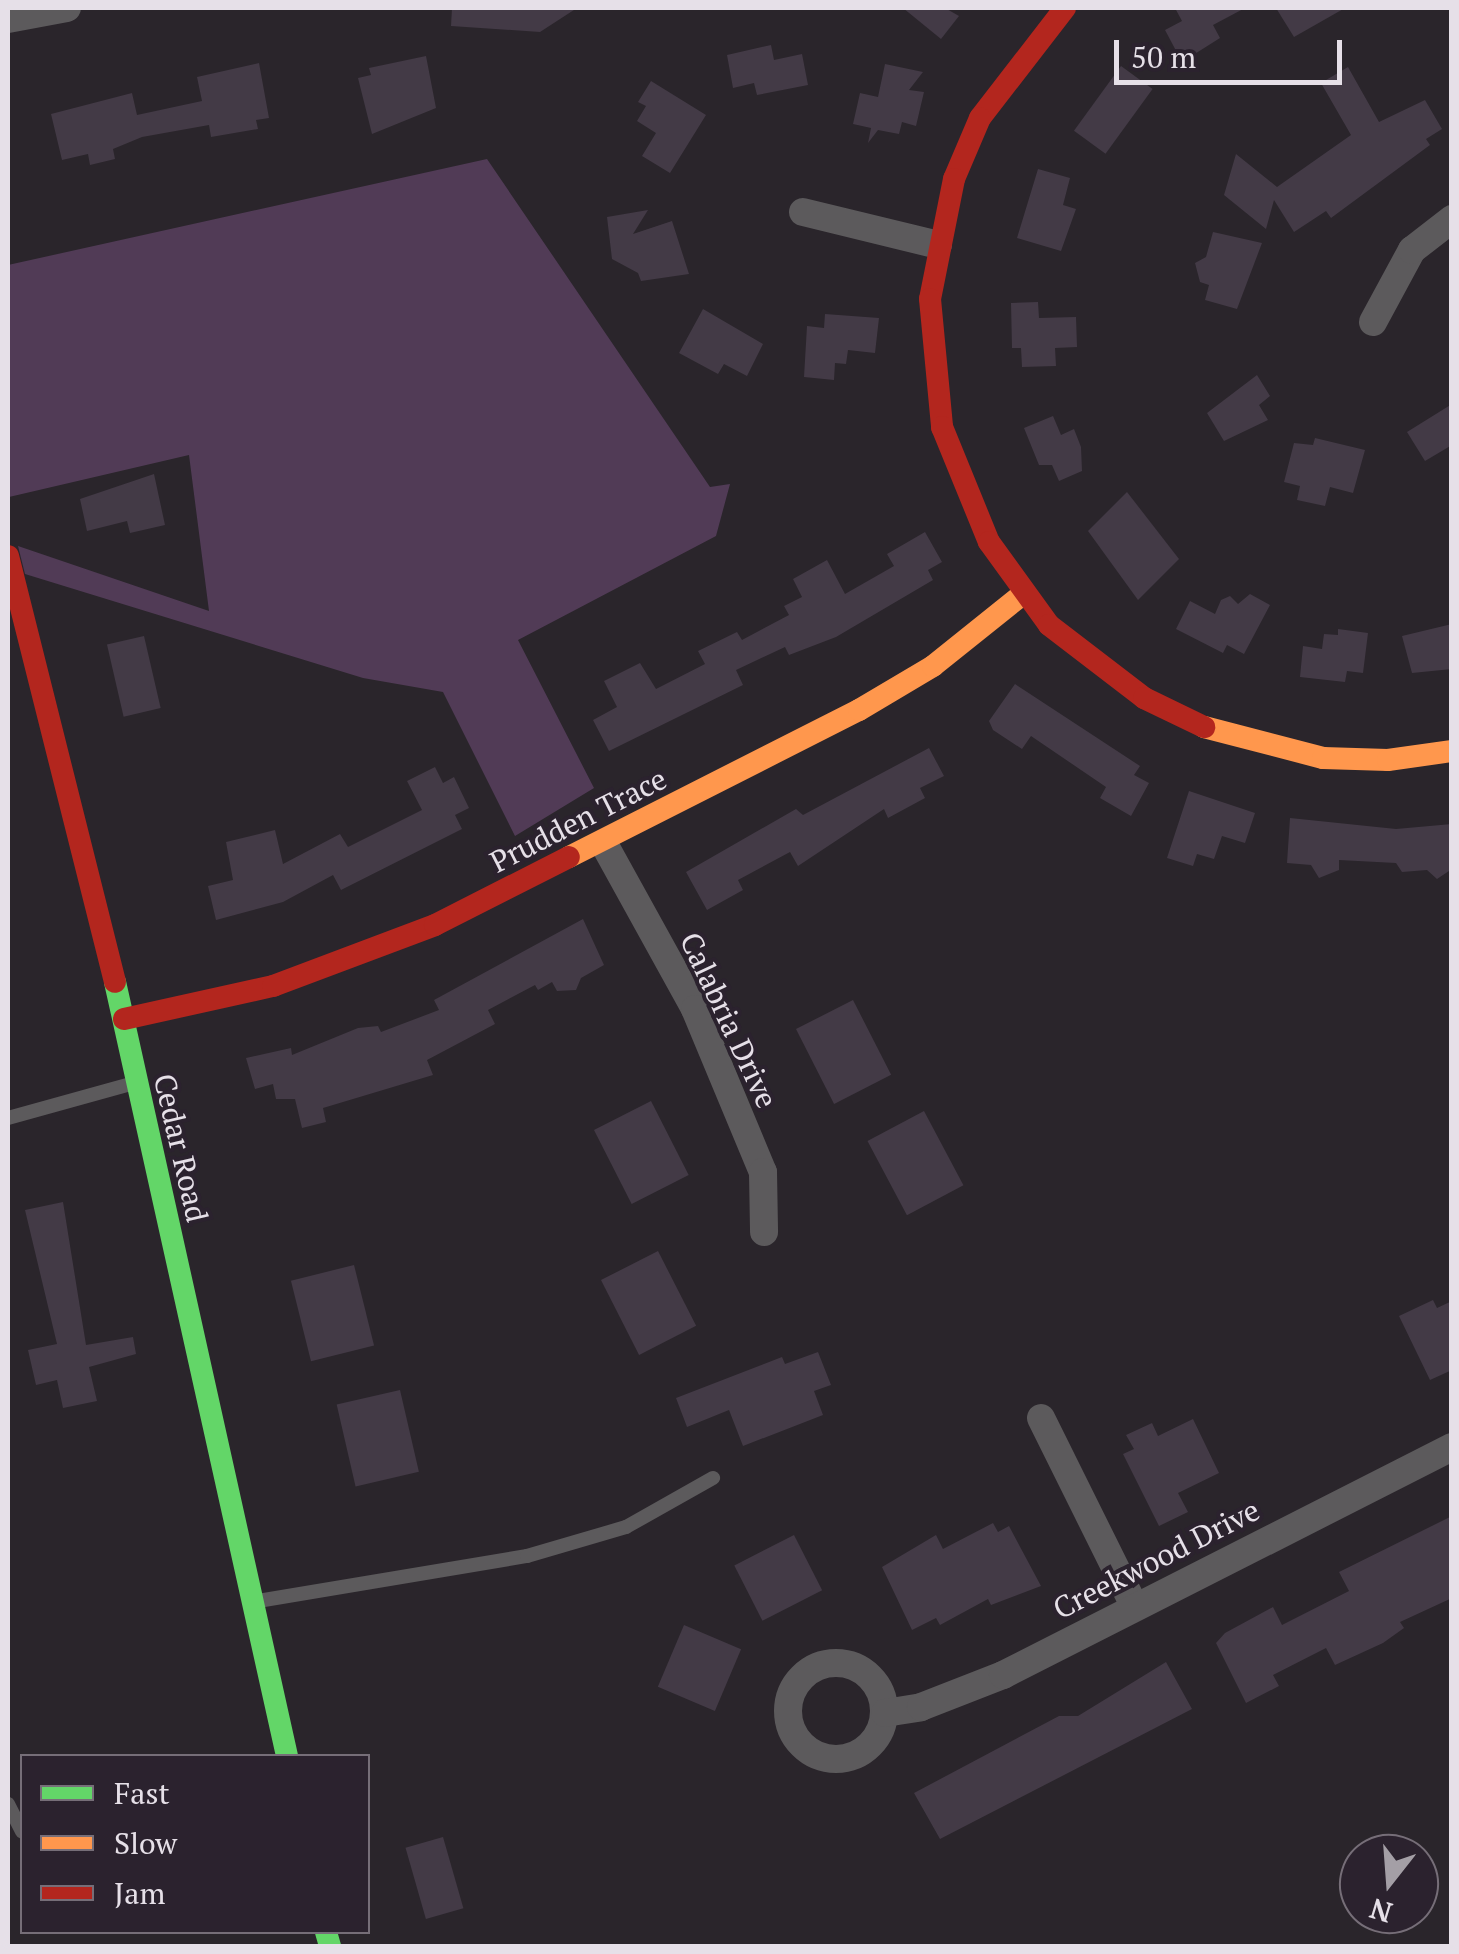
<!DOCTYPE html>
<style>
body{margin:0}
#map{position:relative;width:1459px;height:1954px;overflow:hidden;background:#2a252b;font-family:"PT Serif",serif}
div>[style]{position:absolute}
.green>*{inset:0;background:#513b56}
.building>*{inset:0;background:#433a46;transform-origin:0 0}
.lane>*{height:14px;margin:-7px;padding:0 7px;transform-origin:7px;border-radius:7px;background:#5c5a5c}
.street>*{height:28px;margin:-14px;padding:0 14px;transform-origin:14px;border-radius:14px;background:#5c5a5c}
.street>.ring{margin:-14px;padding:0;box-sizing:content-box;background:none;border:28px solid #5c5a5c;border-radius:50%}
.fast>*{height:22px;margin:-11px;padding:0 11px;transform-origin:11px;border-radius:11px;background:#63d668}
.slow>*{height:22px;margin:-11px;padding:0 11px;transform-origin:11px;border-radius:11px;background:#ff974d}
.jam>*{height:22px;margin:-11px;padding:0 11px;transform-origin:11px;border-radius:11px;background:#b3261e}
span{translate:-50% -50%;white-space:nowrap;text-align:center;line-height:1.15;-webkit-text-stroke:8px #2b222e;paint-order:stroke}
.street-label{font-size:30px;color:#e6e0e8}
.frame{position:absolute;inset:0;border:10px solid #e6e0e8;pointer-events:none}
.legend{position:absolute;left:20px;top:1754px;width:350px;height:180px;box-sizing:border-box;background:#2b222e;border:2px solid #766e78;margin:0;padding:12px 18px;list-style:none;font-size:30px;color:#e6e0e8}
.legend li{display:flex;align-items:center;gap:20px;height:50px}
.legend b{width:50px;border:2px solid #766e78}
.north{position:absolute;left:1339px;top:1834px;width:100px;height:100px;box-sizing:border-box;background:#2b222e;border:2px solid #766e78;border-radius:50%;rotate:197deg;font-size:28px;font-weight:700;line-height:40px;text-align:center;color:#e6e0e8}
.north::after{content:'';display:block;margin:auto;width:35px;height:45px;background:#a49fa6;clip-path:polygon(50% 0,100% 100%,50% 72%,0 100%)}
.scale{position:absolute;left:1114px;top:40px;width:228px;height:45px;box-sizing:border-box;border:5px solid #e6e0e8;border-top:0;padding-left:12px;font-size:30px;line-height:35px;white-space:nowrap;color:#e6e0e8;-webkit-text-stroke:8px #2b222e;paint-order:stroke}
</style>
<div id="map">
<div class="green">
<i style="clip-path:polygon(487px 159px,710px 487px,730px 484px,716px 536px,518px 640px,594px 788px,515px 836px,443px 692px,363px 678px,25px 574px,18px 546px,209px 611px,189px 455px,9px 497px,8px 488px,8px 265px)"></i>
</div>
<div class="building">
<i style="clip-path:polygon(452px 8px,577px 8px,540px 32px,451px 26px)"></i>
<i style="clip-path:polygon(903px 8px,945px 8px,959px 16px,941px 39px)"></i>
<i style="clip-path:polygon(1175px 8px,1245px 8px,1213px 25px,1220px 38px,1182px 62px,1165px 30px,1182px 21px)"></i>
<i style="clip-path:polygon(1276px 8px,1345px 8px,1294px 37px)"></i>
<i style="clip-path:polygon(771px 45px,774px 60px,802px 54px,808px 85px,757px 95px,754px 83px,733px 88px,727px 55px)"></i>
<i style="clip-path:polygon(426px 56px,436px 108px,372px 134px,358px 78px,371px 75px,369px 68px)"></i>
<i style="clip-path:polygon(259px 63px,269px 118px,256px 120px,258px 129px,211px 137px,209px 125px,142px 137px,113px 149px,115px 159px,90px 165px,88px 154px,62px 160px,51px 114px,132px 93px,137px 115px,202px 101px,197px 77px)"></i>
<i style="clip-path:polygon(885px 64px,923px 72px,909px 90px,924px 92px,916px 126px,902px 122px,899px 134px,878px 130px,868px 143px,871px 128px,853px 124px,860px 93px,878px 97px)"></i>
<i style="left:1121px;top:66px;width:39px;height:80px;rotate:36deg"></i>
<i style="clip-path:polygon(1348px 67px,1379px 122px,1425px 100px,1442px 129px,1426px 139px,1430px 145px,1331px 218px,1326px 211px,1294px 232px,1274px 200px,1266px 229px,1224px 195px,1236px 154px,1277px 187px,1351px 135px,1321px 83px)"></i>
<i style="clip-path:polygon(651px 81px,706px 115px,670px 173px,642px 156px,656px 133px,637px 121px,646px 106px,638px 102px)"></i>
<i style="clip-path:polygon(1038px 169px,1070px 178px,1063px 205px,1076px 209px,1061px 251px,1017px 238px)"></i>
<i style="clip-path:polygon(648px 210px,633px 234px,672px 221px,689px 274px,641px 281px,638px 273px,612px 259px,607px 217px)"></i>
<i style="clip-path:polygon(1213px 232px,1262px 243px,1237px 309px,1205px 300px,1209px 285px,1200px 282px,1195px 263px,1206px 257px)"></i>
<i style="clip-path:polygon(1038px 302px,1039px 318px,1076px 317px,1077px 347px,1055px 348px,1056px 366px,1022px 367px,1021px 348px,1012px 348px,1011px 303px)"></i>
<i style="clip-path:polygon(703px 309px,763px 344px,747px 376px,724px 364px,718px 374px,679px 353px)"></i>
<i style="clip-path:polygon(825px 314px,879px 318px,875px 353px,848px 350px,846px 364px,835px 363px,834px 380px,804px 377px,807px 326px,824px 328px)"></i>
<i style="clip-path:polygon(1257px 375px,1270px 396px,1259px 405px,1268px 420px,1224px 441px,1207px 413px)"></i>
<i style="clip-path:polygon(1452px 404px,1452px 445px,1425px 461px,1407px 432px)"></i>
<i style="clip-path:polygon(1053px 416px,1061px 435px,1074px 429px,1081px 447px,1082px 471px,1059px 481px,1052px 465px,1039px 465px,1024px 428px)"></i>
<i style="clip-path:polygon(1315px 438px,1365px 450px,1353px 493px,1330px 487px,1325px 506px,1297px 500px,1300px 486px,1284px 482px,1294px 443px,1313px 445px)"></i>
<i style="clip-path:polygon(154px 474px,165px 525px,130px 533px,127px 521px,87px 531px,80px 499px)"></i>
<i style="clip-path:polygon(1127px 492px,1179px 559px,1138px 600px,1088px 531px)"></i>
<i style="clip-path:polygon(925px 532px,942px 562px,928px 570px,933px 580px,836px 637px,789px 655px,785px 647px,736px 670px,743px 685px,609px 751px,593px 720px,617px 707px,604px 681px,640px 663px,656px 689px,705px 664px,698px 651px,737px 632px,742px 640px,789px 615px,784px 606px,802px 597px,793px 579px,827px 560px,845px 594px,894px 566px,887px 554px)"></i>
<i style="clip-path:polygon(1250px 594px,1270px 605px,1244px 654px,1227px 645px,1223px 653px,1176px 629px,1190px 601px,1215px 614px,1221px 600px,1230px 596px,1238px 604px)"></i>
<i style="clip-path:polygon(1452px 624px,1452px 669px,1412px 673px,1402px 636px)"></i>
<i style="clip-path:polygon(1338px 629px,1368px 633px,1363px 673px,1347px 671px,1345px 682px,1300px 677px,1303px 646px,1322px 649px,1324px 634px,1338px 635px)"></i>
<i style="left:144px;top:636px;width:74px;height:38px;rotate:77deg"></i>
<i style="clip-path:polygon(1015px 684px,1140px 766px,1134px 775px,1149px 783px,1131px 816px,1100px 798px,1106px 787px,1031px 736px,1022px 749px,993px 730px,989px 721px)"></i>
<i style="clip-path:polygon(929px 748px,944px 776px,920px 788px,925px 798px,888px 818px,884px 809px,798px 866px,790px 852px,738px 880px,743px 890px,707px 910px,686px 872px,796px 809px,803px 815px)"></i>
<i style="clip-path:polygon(435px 767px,443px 783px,454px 777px,469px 808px,455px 815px,462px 829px,341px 890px,333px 875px,283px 902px,216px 920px,208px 886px,233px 880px,226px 842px,275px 830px,283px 864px,340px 834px,348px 847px,422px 810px,407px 781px)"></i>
<i style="clip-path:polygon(1189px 791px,1255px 813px,1245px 843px,1222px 836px,1214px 859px,1197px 854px,1193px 866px,1167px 858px)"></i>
<i style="clip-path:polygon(1290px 818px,1396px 829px,1452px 824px,1452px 869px,1437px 879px,1427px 870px,1402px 872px,1396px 863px,1339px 860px,1339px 870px,1319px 878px,1311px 865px,1287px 863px)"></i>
<i style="clip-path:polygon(583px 919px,604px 965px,581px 978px,576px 990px,557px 991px,552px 982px,538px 990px,535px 985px,488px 1010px,495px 1024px,427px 1060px,433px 1075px,323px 1108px,326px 1122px,302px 1128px,295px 1099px,276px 1099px,273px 1084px,255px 1089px,246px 1058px,291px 1048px,292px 1055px,358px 1028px,378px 1026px,381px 1032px,439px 1010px,434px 1000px)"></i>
<i style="left:853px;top:1000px;width:84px;height:64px;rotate:63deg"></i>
<i style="left:651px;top:1101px;width:83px;height:64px;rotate:63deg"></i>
<i style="left:924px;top:1111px;width:84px;height:64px;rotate:62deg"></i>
<i style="clip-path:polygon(63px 1202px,86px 1345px,133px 1337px,136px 1354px,89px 1367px,97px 1401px,63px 1408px,57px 1380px,36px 1385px,28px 1350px,57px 1344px,25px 1210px)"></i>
<i style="left:658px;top:1251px;width:84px;height:64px;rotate:63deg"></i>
<i style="left:354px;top:1265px;width:83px;height:65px;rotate:76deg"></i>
<i style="clip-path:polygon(1433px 1300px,1437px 1308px,1452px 1301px,1452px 1370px,1430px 1380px,1399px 1316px)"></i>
<i style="clip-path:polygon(818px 1352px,831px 1385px,814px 1391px,823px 1415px,743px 1446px,729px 1410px,687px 1427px,676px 1398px,782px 1357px,785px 1364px)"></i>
<i style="left:400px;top:1390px;width:84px;height:65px;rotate:77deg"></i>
<i style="clip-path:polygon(1193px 1419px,1219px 1473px,1178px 1493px,1188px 1512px,1159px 1526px,1123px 1454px,1134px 1449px,1126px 1435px,1152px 1423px,1158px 1436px)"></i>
<i style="clip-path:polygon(1452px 1516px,1452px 1598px,1400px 1622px,1404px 1628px,1383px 1643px,1335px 1665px,1326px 1648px,1273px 1675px,1279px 1686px,1246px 1703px,1216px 1643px,1225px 1633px,1273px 1607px,1282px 1625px,1349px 1591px,1339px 1572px)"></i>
<i style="clip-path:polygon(993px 1523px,998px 1532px,1009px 1526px,1041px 1586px,991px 1605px,988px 1599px,940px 1625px,936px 1618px,912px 1630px,882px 1567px,936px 1535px,943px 1549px)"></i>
<i style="left:794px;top:1535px;width:62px;height:67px;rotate:63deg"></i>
<i style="left:684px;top:1625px;width:62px;height:67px;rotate:23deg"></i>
<i style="clip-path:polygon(1166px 1662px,1192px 1709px,940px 1839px,914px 1793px,1059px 1716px,1078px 1716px)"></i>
<i style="left:443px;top:1837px;width:74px;height:39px;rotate:74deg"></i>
</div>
<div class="lane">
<i style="left:8px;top:1118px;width:131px;rotate:-15.5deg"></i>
<i style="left:258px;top:1601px;width:273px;rotate:-9.5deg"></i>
<i style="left:527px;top:1556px;width:103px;rotate:-16.3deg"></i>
<i style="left:626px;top:1527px;width:100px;rotate:-29.4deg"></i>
<i style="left:8px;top:1804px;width:31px;rotate:63deg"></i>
</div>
<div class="street">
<i style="left:8px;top:19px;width:60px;rotate:-10.6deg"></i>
<i style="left:803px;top:212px;width:139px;rotate:13.7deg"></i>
<i style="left:1373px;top:322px;width:82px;rotate:-61.6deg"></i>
<i style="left:1412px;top:250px;width:51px;rotate:-37.8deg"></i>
<i style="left:604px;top:844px;width:188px;rotate:61.1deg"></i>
<i style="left:695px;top:1009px;width:177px;rotate:67.4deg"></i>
<i style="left:763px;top:1172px;width:60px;rotate:89deg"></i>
<i style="left:1041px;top:1418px;width:209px;rotate:63.6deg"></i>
<i class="ring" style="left:788px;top:1663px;width:68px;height:68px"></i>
<i style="left:885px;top:1713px;width:36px;rotate:-9deg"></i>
<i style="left:921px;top:1707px;width:88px;rotate:-21.3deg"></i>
<i style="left:1003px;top:1675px;width:504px;rotate:-26.92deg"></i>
</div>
<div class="fast">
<i style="left:115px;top:982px;width:793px;rotate:77.47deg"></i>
<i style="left:326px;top:1932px;width:15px;rotate:74deg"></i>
</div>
<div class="slow">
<i style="left:1204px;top:727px;width:123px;rotate:14.6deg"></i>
<i style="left:1323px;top:758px;width:65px;rotate:1.8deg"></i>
<i style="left:1388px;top:760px;width:65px;rotate:-8deg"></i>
<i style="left:569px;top:857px;width:325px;rotate:-26.9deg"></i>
<i style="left:859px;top:710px;width:86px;rotate:-30.7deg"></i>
<i style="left:933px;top:666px;width:115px;rotate:-38.7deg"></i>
</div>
<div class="jam">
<i style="left:1065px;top:8px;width:139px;rotate:127.7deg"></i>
<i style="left:980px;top:118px;width:66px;rotate:113.1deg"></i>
<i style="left:954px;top:179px;width:122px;rotate:101.3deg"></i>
<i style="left:930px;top:299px;width:129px;rotate:84.6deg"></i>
<i style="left:942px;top:427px;width:124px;rotate:67.8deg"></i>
<i style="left:989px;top:542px;width:102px;rotate:54.1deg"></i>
<i style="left:1049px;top:625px;width:120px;rotate:37.5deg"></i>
<i style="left:1144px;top:698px;width:67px;rotate:25.8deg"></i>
<i style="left:8px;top:556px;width:439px;rotate:75.9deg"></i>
<i style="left:124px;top:1019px;width:153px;rotate:-12.5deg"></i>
<i style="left:273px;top:986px;width:173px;rotate:-20.6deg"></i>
<i style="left:435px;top:925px;width:150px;rotate:-26.9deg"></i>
</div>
<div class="street-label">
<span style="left:578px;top:820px;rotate:-27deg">Prudden Trace</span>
<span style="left:729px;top:1020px;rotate:65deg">Calabria Drive</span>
<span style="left:181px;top:1148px;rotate:77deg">Cedar Road</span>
<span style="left:1156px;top:1559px;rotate:-27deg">Creekwood Drive</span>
</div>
<div class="frame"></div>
<ul class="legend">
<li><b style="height:12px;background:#63d668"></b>Fast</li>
<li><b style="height:12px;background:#ff974d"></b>Slow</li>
<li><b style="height:12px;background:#b3261e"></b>Jam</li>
</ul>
<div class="north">N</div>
<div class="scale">50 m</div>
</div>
